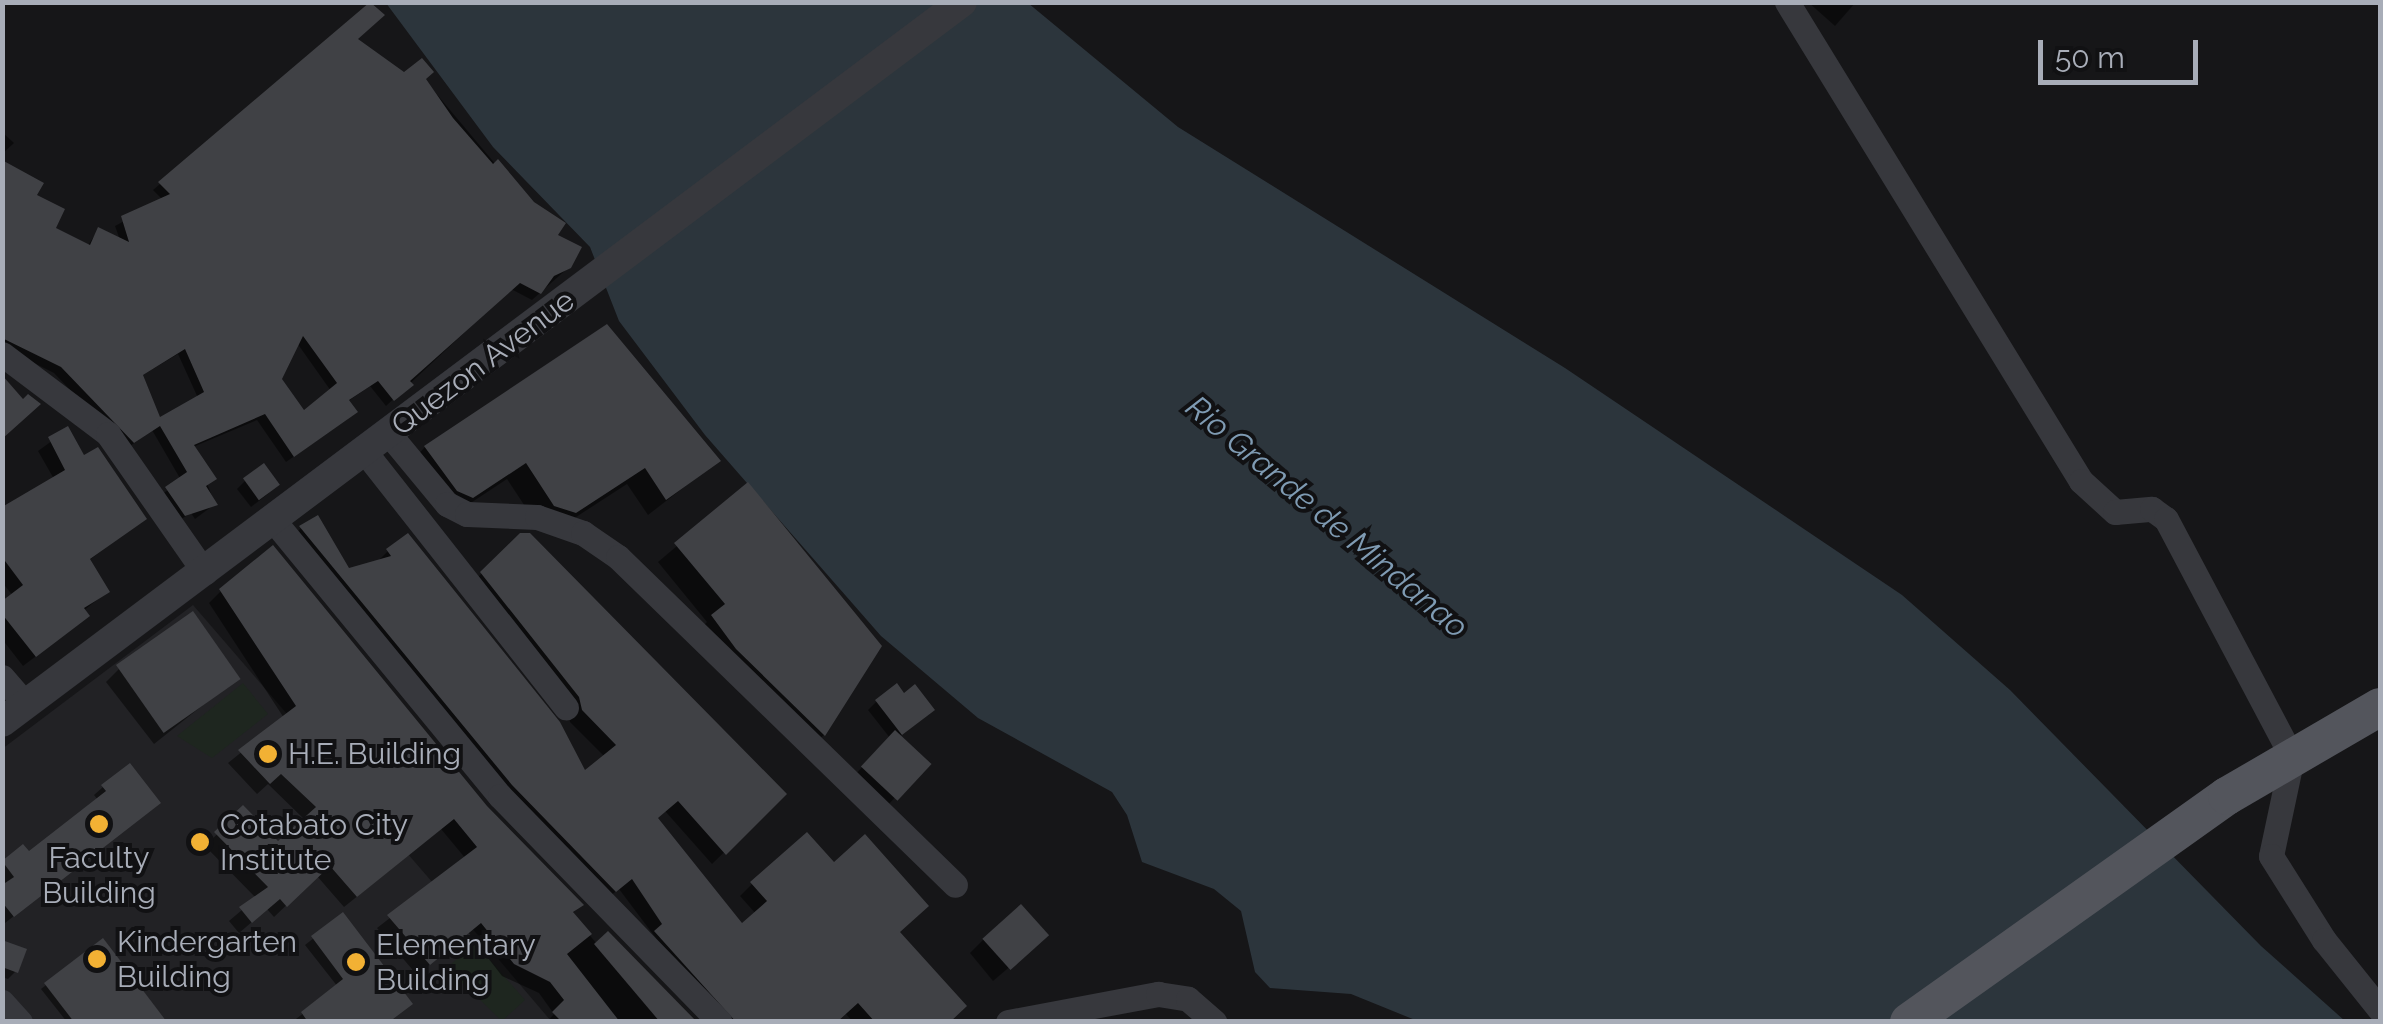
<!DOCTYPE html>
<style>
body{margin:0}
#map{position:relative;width:2383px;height:1024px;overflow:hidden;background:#161618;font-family:Raleway,sans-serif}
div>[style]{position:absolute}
.built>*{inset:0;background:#222225}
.green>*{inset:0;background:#1e261f}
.water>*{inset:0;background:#2c353c}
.shadow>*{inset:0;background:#0007}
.building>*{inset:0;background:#404145;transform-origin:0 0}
.minor>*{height:25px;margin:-12.5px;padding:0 12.5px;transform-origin:12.5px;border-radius:12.5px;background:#37383d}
.tertiary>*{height:30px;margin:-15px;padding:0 15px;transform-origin:15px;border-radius:15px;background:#37383d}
.primary>*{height:38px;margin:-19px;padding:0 19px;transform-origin:19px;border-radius:19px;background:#53555c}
.dots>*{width:28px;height:28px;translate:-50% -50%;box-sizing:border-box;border:5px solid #111113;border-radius:50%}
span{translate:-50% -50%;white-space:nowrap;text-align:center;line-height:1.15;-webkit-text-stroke:8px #111113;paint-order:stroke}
.street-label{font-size:30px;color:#a8adb8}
.poi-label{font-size:30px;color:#a8adb8}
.left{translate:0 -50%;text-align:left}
.water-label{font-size:32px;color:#7f9bb3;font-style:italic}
.frame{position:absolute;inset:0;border:5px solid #a8adb8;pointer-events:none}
.scale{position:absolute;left:2038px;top:40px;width:160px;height:45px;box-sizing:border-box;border:5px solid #a8adb8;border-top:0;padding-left:12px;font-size:30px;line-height:35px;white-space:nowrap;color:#a8adb8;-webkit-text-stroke:8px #111113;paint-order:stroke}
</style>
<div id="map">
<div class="built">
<i style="clip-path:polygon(193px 605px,477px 934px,551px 1021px,26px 1021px,3px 995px,2px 749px)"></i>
</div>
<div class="green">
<i style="clip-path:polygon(243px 683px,268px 714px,212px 758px,177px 736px)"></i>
<i style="clip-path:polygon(475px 943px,525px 1000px,502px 1021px,447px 968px)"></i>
</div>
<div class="water">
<i style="clip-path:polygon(386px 3px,1028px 3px,1178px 127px,1565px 368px,1902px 595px,2010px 690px,2261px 946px,2345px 1021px,1420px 1022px,1351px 994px,1270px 988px,1255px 972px,1241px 911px,1214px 889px,1142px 862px,1127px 815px,1112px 792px,978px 718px,881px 636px,705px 435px,619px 321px,590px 247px,493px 147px)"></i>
</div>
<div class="shadow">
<i style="clip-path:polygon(1808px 2px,1856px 2px,1835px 26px)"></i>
<i style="clip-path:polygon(evenodd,355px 40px,404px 75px,424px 79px,555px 235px,568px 268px,532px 300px,511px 289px,386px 406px,370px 386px,347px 402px,348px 419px,286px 462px,257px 420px,193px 447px,215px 504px,195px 519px,191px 513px,178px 521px,160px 496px,181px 480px,152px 430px,126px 449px,54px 373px,2px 347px,34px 196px,52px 229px,87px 247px,98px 230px,120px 240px,115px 226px,163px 200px,153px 190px,160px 184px,355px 40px,297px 343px,331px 391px,303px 414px,279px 379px,297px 343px,355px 40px,178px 354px,198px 398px,158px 420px,141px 376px,178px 354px)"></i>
<i style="clip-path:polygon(2px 132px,14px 143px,2px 154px)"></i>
<i style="clip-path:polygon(67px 430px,84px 459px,144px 519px,88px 561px,107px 592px,83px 611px,76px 626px,23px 666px,2px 639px,2px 604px,13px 596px,2px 582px,2px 501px,7px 507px,54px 479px,38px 451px)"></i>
<i style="clip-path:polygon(425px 447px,718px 461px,648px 515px,627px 484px,556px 530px,536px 523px,507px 479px,454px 514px,408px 465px)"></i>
<i style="clip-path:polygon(245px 481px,269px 493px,251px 507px,237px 489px)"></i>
<i style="clip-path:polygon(748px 486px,827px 732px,809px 749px,695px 634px,707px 622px,658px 562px)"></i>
<i style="clip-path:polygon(301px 528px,348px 571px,377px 562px,388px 551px,584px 774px,605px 757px,570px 722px,568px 709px,470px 585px,521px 535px,784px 794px,712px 864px,665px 811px,656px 819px,742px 926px,756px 914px,740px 896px,752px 884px,897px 932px,948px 1022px,853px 1022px,793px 954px,834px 1022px,719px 1022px,619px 889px,602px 902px,289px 540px)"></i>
<i style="clip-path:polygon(221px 591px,486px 808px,580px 905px,572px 914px,597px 944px,693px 1022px,547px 1022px,554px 1014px,539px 993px,502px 976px,468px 932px,417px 975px,377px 928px,466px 859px,441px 829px,344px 907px,317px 876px,274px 917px,267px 909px,239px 933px,229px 921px,256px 898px,205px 846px,243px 809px,278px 844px,305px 820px,268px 784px,257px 794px,228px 763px,284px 718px,209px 603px)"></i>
<i style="clip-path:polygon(120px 668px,237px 678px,154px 744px,106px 682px)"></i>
<i style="clip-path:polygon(877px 701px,924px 718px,899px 737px,927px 765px,881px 812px,849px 781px,890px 738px,868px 710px)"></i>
<i style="clip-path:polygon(103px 787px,149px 811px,5px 923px,2px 864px,23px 848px,28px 854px,98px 800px,94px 795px)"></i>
<i style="clip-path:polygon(343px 915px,388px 1022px,292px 1022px,338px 987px,305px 945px)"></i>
<i style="clip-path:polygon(983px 940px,1032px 948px,993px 981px,970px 953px)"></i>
<i style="clip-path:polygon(102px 941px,167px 1022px,67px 1022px,41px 989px)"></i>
<i style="clip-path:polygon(2px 945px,15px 972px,8px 979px,2px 977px)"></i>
</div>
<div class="building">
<i style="clip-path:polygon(evenodd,370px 2px,385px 15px,358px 39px,404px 72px,422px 58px,434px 72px,426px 79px,453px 118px,493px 164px,498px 159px,534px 202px,566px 223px,558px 235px,582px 247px,571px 268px,554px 276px,541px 294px,520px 283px,410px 381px,414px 385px,394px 401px,378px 381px,349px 400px,358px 412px,294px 457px,265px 414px,194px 445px,217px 479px,206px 486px,218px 505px,185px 516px,165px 487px,187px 472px,160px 426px,134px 443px,61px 367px,2px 338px,2px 160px,44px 183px,37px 195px,65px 209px,56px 228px,90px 245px,98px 227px,129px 242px,121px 216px,170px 194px,158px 182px,370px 2px,303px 336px,337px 383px,304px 410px,282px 379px,303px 336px,370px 2px,185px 349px,204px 392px,160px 417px,143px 375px,185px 349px)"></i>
<i style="clip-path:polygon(607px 324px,721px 461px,666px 500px,645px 468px,576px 513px,554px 506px,526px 463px,473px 498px,457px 491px,424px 446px)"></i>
<i style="clip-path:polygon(2px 375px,23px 399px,28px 394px,41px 404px,2px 439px)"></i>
<i style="clip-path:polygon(68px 426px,84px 455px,98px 447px,147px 519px,90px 559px,110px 592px,84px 608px,90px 616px,36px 657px,2px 614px,2px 601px,23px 585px,2px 557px,2px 507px,65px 470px,48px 437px)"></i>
<i style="left:264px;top:463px;width:27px;height:26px;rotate:54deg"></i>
<i style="clip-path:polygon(748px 482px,882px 646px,825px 736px,736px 649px,711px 615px,725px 604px,674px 543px)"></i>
<i style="clip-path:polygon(318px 515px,349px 568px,391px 556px,386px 549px,408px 533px,560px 722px,585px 770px,616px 745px,582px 710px,579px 697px,480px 572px,520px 533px,530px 533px,787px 794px,726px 855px,678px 801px,658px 818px,742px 923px,767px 901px,750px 882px,807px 832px,834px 862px,865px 834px,929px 906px,900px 932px,967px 1006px,950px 1022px,875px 1022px,858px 1003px,837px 1022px,736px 1022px,654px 931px,662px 924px,632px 879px,616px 892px,512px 785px,299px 526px)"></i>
<i style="clip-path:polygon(273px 545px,487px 806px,584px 905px,573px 912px,592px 934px,567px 954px,620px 1022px,562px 1022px,552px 1012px,564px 1000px,550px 982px,514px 964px,481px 923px,430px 965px,387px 915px,477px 847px,454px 819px,357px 897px,330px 866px,287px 907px,280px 899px,252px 923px,239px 907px,268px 887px,214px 832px,243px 805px,278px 841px,316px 807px,281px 774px,270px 784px,238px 750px,296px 706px,219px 589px)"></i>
<i style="left:193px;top:611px;width:83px;height:94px;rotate:55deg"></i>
<i style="clip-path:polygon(897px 683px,904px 693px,915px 684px,935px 710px,902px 735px,875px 700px)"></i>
<i style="left:895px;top:730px;width:50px;height:50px;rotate:43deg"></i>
<i style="clip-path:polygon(130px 763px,161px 803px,14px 917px,2px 902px,2px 885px,14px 877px,2px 861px,23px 844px,29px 851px,106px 791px,101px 785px)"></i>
<i style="left:1021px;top:904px;width:42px;height:52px;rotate:48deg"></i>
<i style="clip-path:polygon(343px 912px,413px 1004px,389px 1022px,308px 1022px,301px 1012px,343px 979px,311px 936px)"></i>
<i style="clip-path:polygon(608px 931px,697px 1022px,660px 1022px,594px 944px)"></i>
<i style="clip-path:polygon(103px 938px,167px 1022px,74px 1022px,44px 983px)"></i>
<i style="clip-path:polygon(2px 940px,27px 949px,18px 973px,2px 967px)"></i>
</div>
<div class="minor">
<i style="left:1787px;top:2px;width:562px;rotate:58.46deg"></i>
<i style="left:2081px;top:481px;width:46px;rotate:42.4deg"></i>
<i style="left:2115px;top:512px;width:37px;rotate:-5deg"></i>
<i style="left:2152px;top:509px;width:17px;rotate:36deg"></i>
<i style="left:2166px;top:519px;width:269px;rotate:62.1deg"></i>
<i style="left:2292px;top:757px;width:101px;rotate:102deg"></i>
<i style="left:2271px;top:856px;width:99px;rotate:57.8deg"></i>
<i style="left:2324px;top:940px;width:90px;rotate:51.3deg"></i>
<i style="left:2px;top:354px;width:133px;rotate:37deg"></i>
<i style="left:108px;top:434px;width:169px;rotate:55.1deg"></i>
<i style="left:389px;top:434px;width:91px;rotate:50.4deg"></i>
<i style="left:447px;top:504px;width:22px;rotate:27deg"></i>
<i style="left:467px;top:514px;width:70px;rotate:2.5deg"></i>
<i style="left:537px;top:517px;width:49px;rotate:19.2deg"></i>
<i style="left:583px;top:533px;width:42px;rotate:34.4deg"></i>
<i style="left:618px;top:557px;width:470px;rotate:44.2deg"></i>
<i style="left:365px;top:452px;width:325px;rotate:51.8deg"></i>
<i style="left:274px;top:521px;width:356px;rotate:50.6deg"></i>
<i style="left:500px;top:796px;width:315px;rotate:45.8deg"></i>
<i style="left:2px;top:677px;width:37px;rotate:49deg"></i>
<i style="left:2px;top:1002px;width:27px;rotate:48deg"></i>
<i style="left:1008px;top:1022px;width:153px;rotate:-10.6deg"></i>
<i style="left:1158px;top:994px;width:30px;rotate:9deg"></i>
<i style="left:1188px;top:999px;width:35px;rotate:41deg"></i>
</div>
<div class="tertiary">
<i style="left:2px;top:722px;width:1200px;rotate:-36.87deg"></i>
</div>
<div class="primary">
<i style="left:1909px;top:1022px;width:390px;rotate:-35.4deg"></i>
<i style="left:2227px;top:796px;width:177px;rotate:-30.2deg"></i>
</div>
<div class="dots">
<i style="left:268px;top:754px;background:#f2b134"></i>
<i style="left:99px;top:824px;background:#f2b134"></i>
<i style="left:200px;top:842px;background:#f2b134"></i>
<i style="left:97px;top:959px;background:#f2b134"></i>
<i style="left:356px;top:962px;background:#f2b134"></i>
</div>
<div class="street-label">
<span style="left:483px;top:363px;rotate:-37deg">Quezon Avenue</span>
</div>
<div class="poi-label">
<span class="left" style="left:288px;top:754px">H.E. Building</span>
<span class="left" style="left:220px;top:842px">Cotabato City<br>Institute</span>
<span style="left:99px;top:875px">Faculty<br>Building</span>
<span class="left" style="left:117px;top:959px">Kindergarten<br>Building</span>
<span class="left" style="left:376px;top:962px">Elementary<br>Building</span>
</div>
<div class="water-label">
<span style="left:1327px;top:517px;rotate:40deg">Rio Grande de Mindanao</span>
</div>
<div class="frame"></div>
<div class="scale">50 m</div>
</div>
